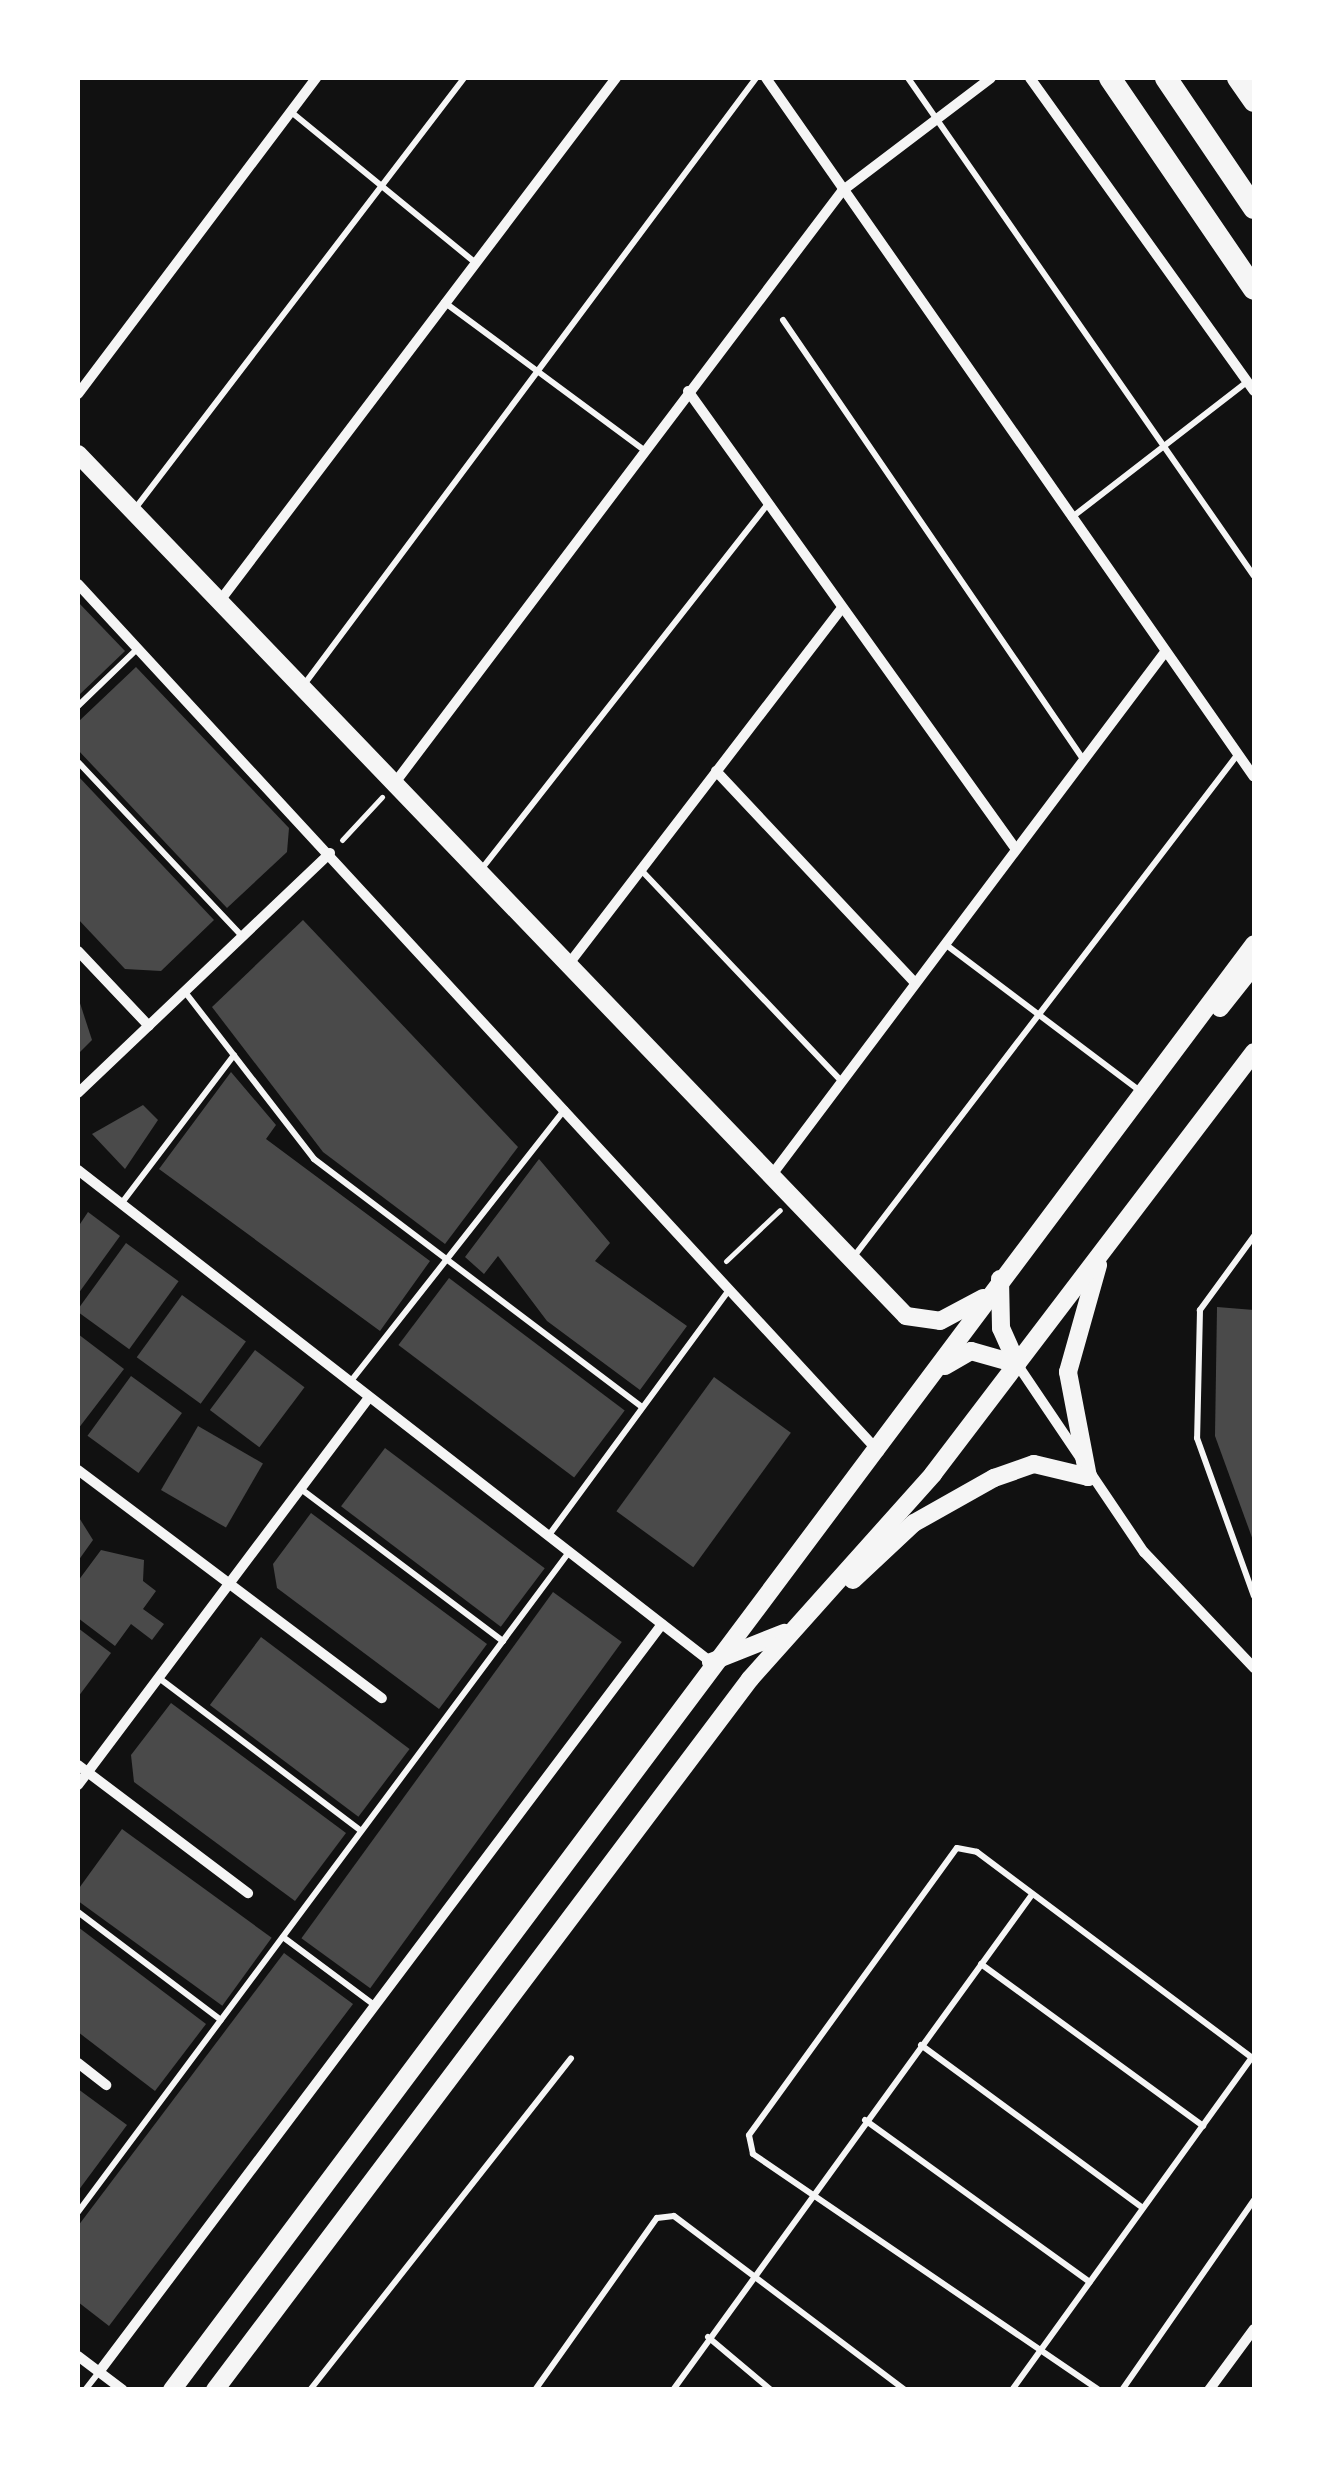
<!DOCTYPE html>
<style>
body{margin:0}
#map{position:relative;width:1332px;height:2467px;overflow:hidden;background:#111;font-family:Commissioner,sans-serif}
div>[style]{position:absolute}
.building>*{inset:0;background:#4a4a4a;transform-origin:0 0}
.path>*{height:5px;margin:-2.5px;padding:0 2.5px;transform-origin:2.5px;border-radius:2.5px;background:#f5f5f5}
.service>*{height:6px;margin:-3px;padding:0 3px;transform-origin:3px;border-radius:3px;background:#f5f5f5}
.minor>*{height:10px;margin:-5px;padding:0 5px;transform-origin:5px;border-radius:5px;background:#f5f5f5}
.tertiary>*{height:18px;margin:-9px;padding:0 9px;transform-origin:9px;border-radius:9px;background:#f5f5f5}
.primary>*{height:22px;margin:-11px;padding:0 11px;transform-origin:11px;border-radius:11px;background:#f5f5f5}
.trunk>*{height:22px;margin:-11px;padding:0 11px;transform-origin:11px;border-radius:11px;background:#f5f5f5}
span{translate:-50% -50%;white-space:nowrap;text-align:center;line-height:1.15;-webkit-text-stroke:10px #fff;paint-order:stroke}
.frame{position:absolute;inset:0;border:80px solid #fff;pointer-events:none}
</style>
<div id="map">
<div class="building">
<i style="clip-path:polygon(78px 602px,125px 651px,78px 696px)"></i>
<i style="clip-path:polygon(136px 667px,289px 828px,287px 852px,227px 908px,78px 750px,78px 722px)"></i>
<i style="clip-path:polygon(78px 776px,214px 920px,161px 971px,125px 969px,78px 919px)"></i>
<i style="clip-path:polygon(303px 920px,518px 1147px,445px 1244px,323px 1152px,212px 1007px)"></i>
<i style="clip-path:polygon(78px 997px,92px 1040px,78px 1054px)"></i>
<i style="clip-path:polygon(231px 1072px,276px 1125px,266px 1139px,430px 1261px,380px 1331px,159px 1169px)"></i>
<i style="clip-path:polygon(143px 1105px,158px 1120px,125px 1169px,92px 1134px)"></i>
<i style="clip-path:polygon(539px 1159px,610px 1243px,595px 1261px,687px 1326px,640px 1390px,547px 1321px,498px 1256px,484px 1274px,465px 1257px)"></i>
<i style="clip-path:polygon(88px 1212px,120px 1236px,78px 1294px,78px 1227px)"></i>
<i style="left:126px;top:1243px;width:65px;height:84px;rotate:36deg"></i>
<i style="left:449px;top:1278px;width:220px;height:84px;rotate:37deg"></i>
<i style="left:182px;top:1295px;width:79px;height:77px;rotate:36deg"></i>
<i style="clip-path:polygon(1217px 1307px,1254px 1310px,1254px 1543px,1215px 1436px)"></i>
<i style="clip-path:polygon(78px 1334px,124px 1369px,78px 1429px)"></i>
<i style="left:255px;top:1350px;width:62px;height:75px;rotate:37deg"></i>
<i style="left:131px;top:1376px;width:63px;height:74px;rotate:36deg"></i>
<i style="left:714px;top:1377px;width:95px;height:166px;rotate:36deg"></i>
<i style="left:198px;top:1426px;width:75px;height:74px;rotate:30deg"></i>
<i style="left:385px;top:1448px;width:200px;height:73px;rotate:37deg"></i>
<i style="clip-path:polygon(311px 1513px,487px 1644px,439px 1709px,277px 1588px,273px 1564px)"></i>
<i style="clip-path:polygon(78px 1516px,93px 1540px,78px 1561px)"></i>
<i style="clip-path:polygon(101px 1550px,144px 1560px,143px 1581px,156px 1591px,143px 1609px,164px 1624px,152px 1640px,131px 1624px,115px 1646px,78px 1618px,78px 1581px)"></i>
<i style="left:553px;top:1592px;width:85px;height:428px;rotate:36deg"></i>
<i style="clip-path:polygon(78px 1628px,111px 1653px,78px 1697px)"></i>
<i style="left:261px;top:1637px;width:186px;height:85px;rotate:37deg"></i>
<i style="clip-path:polygon(171px 1703px,346px 1833px,295px 1901px,134px 1782px,131px 1755px)"></i>
<i style="left:122px;top:1829px;width:185px;height:84px;rotate:36deg"></i>
<i style="clip-path:polygon(78px 1927px,206px 2024px,155px 2091px,78px 2032px)"></i>
<i style="clip-path:polygon(284px 1953px,353px 2004px,109px 2326px,78px 2302px,78px 2226px)"></i>
<i style="clip-path:polygon(78px 2089px,127px 2125px,78px 2191px)"></i>
</div>
<div class="path">
<i style="left:342px;top:840px;width:59px;rotate:-47.1deg"></i>
<i style="left:726px;top:1261px;width:74px;rotate:-43.4deg"></i>
</div>
<div class="service">
<i style="left:908px;top:78px;width:606px;rotate:55.21deg"></i>
<i style="left:290px;top:111px;width:237px;rotate:39.3deg"></i>
<i style="left:444px;top:302px;width:249px;rotate:36.5deg"></i>
<i style="left:783px;top:320px;width:532px;rotate:55.65deg"></i>
<i style="left:134px;top:510px;width:544px;rotate:-52.62deg"></i>
<i style="left:1071px;top:518px;width:222px;rotate:-37.7deg"></i>
<i style="left:303px;top:686px;width:758px;rotate:-53.31deg"></i>
<i style="left:78px;top:706px;width:83px;rotate:-44deg"></i>
<i style="left:78px;top:762px;width:239px;rotate:46.7deg"></i>
<i style="left:480px;top:871px;width:467px;rotate:-51.9deg"></i>
<i style="left:642px;top:871px;width:288px;rotate:46.5deg"></i>
<i style="left:945px;top:944px;width:244px;rotate:37deg"></i>
<i style="left:185px;top:992px;width:211px;rotate:52.3deg"></i>
<i style="left:314px;top:1159px;width:411px;rotate:37.1deg"></i>
<i style="left:121px;top:1204px;width:187px;rotate:-52.8deg"></i>
<i style="left:1254px;top:1236px;width:92px;rotate:126.1deg"></i>
<i style="left:1200px;top:1310px;width:128px;rotate:91.3deg"></i>
<i style="left:1197px;top:1438px;width:168px;rotate:70.2deg"></i>
<i style="left:852px;top:1259px;width:636px;rotate:-52.61deg"></i>
<i style="left:351px;top:1381px;width:346px;rotate:-51.8deg"></i>
<i style="left:301px;top:1489px;width:253px;rotate:37deg"></i>
<i style="left:549px;top:1535px;width:305px;rotate:-53.7deg"></i>
<i style="left:159px;top:1678px;width:253px;rotate:37.1deg"></i>
<i style="left:78px;top:1912px;width:179px;rotate:37.1deg"></i>
<i style="left:283px;top:1937px;width:112px;rotate:36.7deg"></i>
<i style="left:981px;top:1964px;width:275px;rotate:36.1deg"></i>
<i style="left:921px;top:2045px;width:275px;rotate:36.3deg"></i>
<i style="left:865px;top:2120px;width:277px;rotate:35.8deg"></i>
<i style="left:78px;top:2212px;width:823px;rotate:-53.35deg"></i>
<i style="left:708px;top:2337px;width:82px;rotate:40.1deg"></i>
<i style="left:85px;top:2390px;width:23px;rotate:-52deg"></i>
<i style="left:310px;top:2390px;width:422px;rotate:-51.8deg"></i>
<i style="left:535px;top:2390px;width:211px;rotate:-54.7deg"></i>
<i style="left:657px;top:2218px;width:17px;rotate:-7deg"></i>
<i style="left:674px;top:2216px;width:289px;rotate:37deg"></i>
<i style="left:673px;top:2390px;width:610px;rotate:-54.07deg"></i>
<i style="left:1012px;top:2390px;width:410px;rotate:-54.2deg"></i>
<i style="left:1099px;top:2390px;width:419px;rotate:-145.7deg"></i>
<i style="left:753px;top:2154px;width:19px;rotate:-102deg"></i>
<i style="left:749px;top:2135px;width:354px;rotate:-54.1deg"></i>
<i style="left:957px;top:1848px;width:20px;rotate:11deg"></i>
<i style="left:977px;top:1852px;width:346px;rotate:36.8deg"></i>
<i style="left:1122px;top:2390px;width:231px;rotate:-55.2deg"></i>
</div>
<div class="minor">
<i style="left:766px;top:78px;width:852px;rotate:55.08deg"></i>
<i style="left:1030px;top:78px;width:385px;rotate:54.4deg"></i>
<i style="left:688px;top:391px;width:562px;rotate:54.41deg"></i>
<i style="left:78px;top:394px;width:396px;rotate:-53deg"></i>
<i style="left:78px;top:584px;width:1181px;rotate:47.3deg"></i>
<i style="left:219px;top:602px;width:657px;rotate:-52.85deg"></i>
<i style="left:716px;top:771px;width:288px;rotate:46.8deg"></i>
<i style="left:394px;top:784px;width:743px;rotate:-52.93deg"></i>
<i style="left:842px;top:191px;width:187px;rotate:-37.2deg"></i>
<i style="left:78px;top:951px;width:103px;rotate:46.6deg"></i>
<i style="left:568px;top:965px;width:449px;rotate:-52.5deg"></i>
<i style="left:78px;top:1093px;width:348px;rotate:-43.6deg"></i>
<i style="left:78px;top:1170px;width:802px;rotate:37.86deg"></i>
<i style="left:771px;top:1176px;width:656px;rotate:-53.06deg"></i>
<i style="left:1017px;top:1364px;width:227px;rotate:56deg"></i>
<i style="left:1144px;top:1552px;width:160px;rotate:46.5deg"></i>
<i style="left:78px;top:1470px;width:380px;rotate:36.9deg"></i>
<i style="left:78px;top:1765px;width:213px;rotate:37deg"></i>
<i style="left:78px;top:1785px;width:485px;rotate:-53.1deg"></i>
<i style="left:78px;top:2063px;width:36px;rotate:38deg"></i>
<i style="left:78px;top:2356px;width:56px;rotate:37.1deg"></i>
<i style="left:99px;top:2372px;width:936px;rotate:-53.03deg"></i>
<i style="left:1209px;top:2390px;width:76px;rotate:-53.6deg"></i>
</div>
<div class="tertiary">
<i style="left:78px;top:454px;width:1195px;rotate:46.15deg"></i>
<i style="left:906px;top:1316px;width:34px;rotate:8deg"></i>
<i style="left:940px;top:1321px;width:49px;rotate:-28.1deg"></i>
<i style="left:1220px;top:1008px;width:55px;rotate:-51.7deg"></i>
<i style="left:1000px;top:1279px;width:49px;rotate:88.8deg"></i>
<i style="left:1001px;top:1328px;width:39px;rotate:66deg"></i>
<i style="left:945px;top:1366px;width:30px;rotate:-30deg"></i>
<i style="left:971px;top:1351px;width:48px;rotate:15.8deg"></i>
<i style="left:1088px;top:1477px;width:107px;rotate:-100.8deg"></i>
<i style="left:1068px;top:1372px;width:111px;rotate:-74.3deg"></i>
<i style="left:853px;top:1580px;width:83px;rotate:-43.1deg"></i>
<i style="left:914px;top:1523px;width:92px;rotate:-29.4deg"></i>
<i style="left:994px;top:1478px;width:42px;rotate:-19.3deg"></i>
<i style="left:1034px;top:1464px;width:56px;rotate:13.5deg"></i>
<i style="left:711px;top:1662px;width:79px;rotate:-21.7deg"></i>
<i style="left:172px;top:2390px;width:1806px;rotate:-53.19deg"></i>
<i style="left:215px;top:2390px;width:890px;rotate:-53.04deg"></i>
<i style="left:750px;top:1679px;width:275px;rotate:-48.2deg"></i>
<i style="left:933px;top:1474px;width:530px;rotate:-52.74deg"></i>
</div>
<div class="primary">
<i style="left:1110px;top:78px;width:255px;rotate:55.7deg"></i>
</div>
<div class="trunk">
<i style="left:1166px;top:78px;width:157px;rotate:55.9deg"></i>
<i style="left:1238px;top:78px;width:28px;rotate:55deg"></i>
</div>
<div class="frame"></div>
</div>
